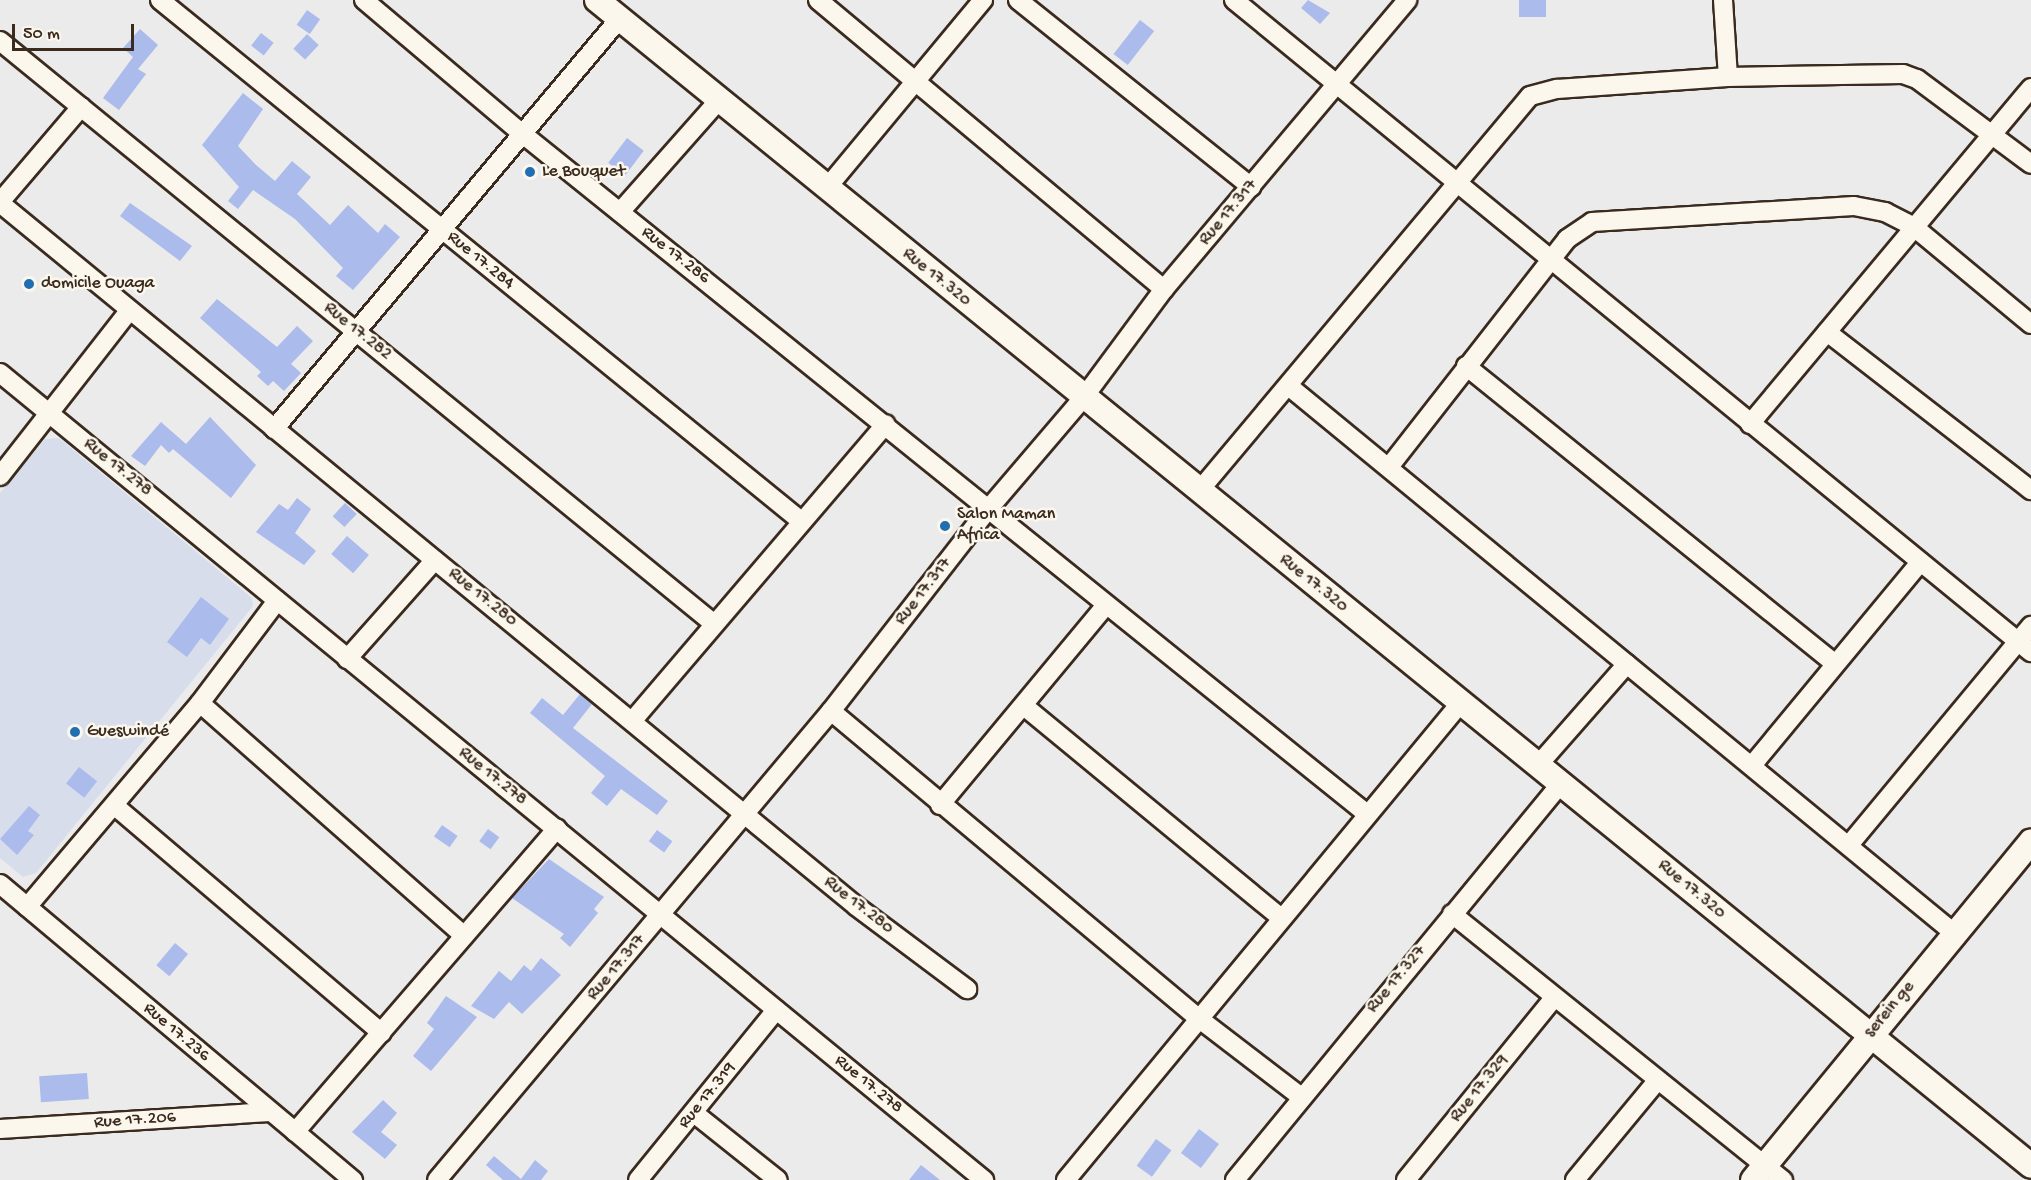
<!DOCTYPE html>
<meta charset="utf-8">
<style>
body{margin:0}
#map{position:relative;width:2031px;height:1180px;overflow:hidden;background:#ebebec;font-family:"Gochi Hand",sans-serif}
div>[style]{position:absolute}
.built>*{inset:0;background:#d8ddec}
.building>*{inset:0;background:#abbbeb;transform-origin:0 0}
.roads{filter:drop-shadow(2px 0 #3b2a1e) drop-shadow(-2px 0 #3b2a1e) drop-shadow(0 2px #3b2a1e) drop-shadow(0 -2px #3b2a1e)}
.minor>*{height:18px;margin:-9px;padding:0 9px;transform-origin:9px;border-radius:9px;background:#fbf7ec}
.tertiary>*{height:24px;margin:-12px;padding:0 12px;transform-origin:12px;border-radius:12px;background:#fbf7ec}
.dots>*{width:16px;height:16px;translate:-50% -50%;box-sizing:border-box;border:3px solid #fbf7ec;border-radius:50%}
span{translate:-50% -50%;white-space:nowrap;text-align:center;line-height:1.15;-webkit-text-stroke:5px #fbf7ec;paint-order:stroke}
.poi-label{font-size:18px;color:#3b2a1e}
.left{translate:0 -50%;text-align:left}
.street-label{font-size:18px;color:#3b2a1e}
.scale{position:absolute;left:12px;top:24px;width:122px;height:27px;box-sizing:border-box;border:3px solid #3b2a1e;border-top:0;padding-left:8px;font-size:18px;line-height:21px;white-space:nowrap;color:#3b2a1e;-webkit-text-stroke:4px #fbf7ec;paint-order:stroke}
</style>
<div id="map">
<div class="built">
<i style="clip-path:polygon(59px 438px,252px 598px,253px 606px,36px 873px,23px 877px,0 858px,0 493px,45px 439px)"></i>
</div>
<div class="building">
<i style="clip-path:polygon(1308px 0,1330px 13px,1320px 24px,1301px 8px)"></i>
<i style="left:1519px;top:0;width:27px;height:17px"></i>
<i style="left:307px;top:10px;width:16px;height:18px;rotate:35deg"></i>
<i style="left:1140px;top:20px;width:18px;height:43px;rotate:38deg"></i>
<i style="clip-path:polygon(140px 29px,158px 45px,138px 69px,146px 74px,119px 110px,103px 98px,133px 57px,123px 48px)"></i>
<i style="left:261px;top:33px;width:16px;height:16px;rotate:38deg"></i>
<i style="left:307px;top:34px;width:16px;height:20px;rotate:43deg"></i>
<i style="clip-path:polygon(243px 93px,263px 109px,238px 146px,256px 165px,275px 181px,292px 161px,311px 177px,297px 194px,330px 225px,348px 205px,378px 233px,385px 224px,400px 237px,353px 290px,336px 276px,343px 268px,295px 219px,253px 190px,238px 209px,228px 201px,239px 187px,202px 145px)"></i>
<i style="left:627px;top:138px;width:21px;height:31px;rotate:37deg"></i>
<i style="clip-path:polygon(130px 203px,192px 246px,180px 261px,120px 216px)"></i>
<i style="clip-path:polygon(217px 299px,277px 347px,297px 326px,313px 341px,291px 364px,301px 373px,284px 391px,273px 381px,268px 386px,257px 376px,261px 372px,200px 318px)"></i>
<i style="clip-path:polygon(210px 417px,256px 465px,231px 498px,173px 449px,169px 453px,161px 445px,145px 466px,131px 456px,161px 422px,186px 444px)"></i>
<i style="clip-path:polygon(297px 498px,311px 509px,295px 533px,316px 551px,304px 565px,256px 532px,279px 504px,288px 510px)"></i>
<i style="left:345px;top:503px;width:16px;height:18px;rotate:43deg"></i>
<i style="left:347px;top:536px;width:29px;height:24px;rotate:41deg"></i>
<i style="clip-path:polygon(201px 597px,229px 619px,210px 645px,201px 638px,187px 657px,167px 642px)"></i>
<i style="clip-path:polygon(580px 694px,592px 704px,573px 728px,668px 801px,657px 815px,621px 789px,607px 806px,591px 793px,605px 776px,530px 713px,542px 698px,563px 715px)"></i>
<i style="left:79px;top:767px;width:23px;height:21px;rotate:38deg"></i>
<i style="clip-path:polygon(29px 806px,40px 815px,28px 831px,34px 835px,17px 855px,0 839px)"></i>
<i style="left:442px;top:825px;width:19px;height:14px;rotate:35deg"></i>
<i style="left:488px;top:829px;width:14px;height:15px;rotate:36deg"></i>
<i style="left:657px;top:830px;width:19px;height:14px;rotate:36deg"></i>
<i style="clip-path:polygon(549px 859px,604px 897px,594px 909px,598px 913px,570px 947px,560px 938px,564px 934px,512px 898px)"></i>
<i style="left:175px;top:943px;width:17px;height:29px;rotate:40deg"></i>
<i style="clip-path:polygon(541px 958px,561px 975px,522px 1014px,509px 1002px,494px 1019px,471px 1006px,499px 971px,511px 981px,524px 965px,531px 971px)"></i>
<i style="clip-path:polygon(446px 996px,477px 1017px,431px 1071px,413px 1056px,434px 1029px,427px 1023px)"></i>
<i style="left:87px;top:1073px;width:26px;height:48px;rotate:86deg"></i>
<i style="clip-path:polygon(383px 1100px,397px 1113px,381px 1132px,397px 1145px,385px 1159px,352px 1132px)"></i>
<i style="left:1199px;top:1129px;width:25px;height:30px;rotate:37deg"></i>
<i style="left:1156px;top:1139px;width:19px;height:33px;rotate:36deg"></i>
<i style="clip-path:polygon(494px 1156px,521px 1179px,535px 1160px,548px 1171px,541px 1180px,503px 1180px,486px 1165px)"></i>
<i style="clip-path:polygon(921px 1165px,940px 1180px,909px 1180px)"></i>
</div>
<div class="roads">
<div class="minor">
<i style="left:160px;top:0;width:826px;rotate:39.1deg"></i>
<i style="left:364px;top:0;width:203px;rotate:40.2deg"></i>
<i style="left:519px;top:131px;width:1089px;rotate:38.85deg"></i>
<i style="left:818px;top:0;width:451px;rotate:39.9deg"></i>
<i style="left:1018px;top:0;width:299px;rotate:38.7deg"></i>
<i style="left:1234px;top:0;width:1030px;rotate:39.29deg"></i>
<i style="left:1723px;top:0;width:77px;rotate:86.3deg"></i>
<i style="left:0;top:41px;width:920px;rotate:39.22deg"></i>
<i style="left:826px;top:189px;width:246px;rotate:-50.3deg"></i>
<i style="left:0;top:202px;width:125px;rotate:-49.5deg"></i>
<i style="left:0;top:203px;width:1108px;rotate:39.39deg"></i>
<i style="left:856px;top:906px;width:139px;rotate:36.8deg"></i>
<i style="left:620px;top:212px;width:151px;rotate:-48.5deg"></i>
<i style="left:1827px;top:332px;width:258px;rotate:37.8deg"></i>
<i style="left:1466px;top:366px;width:473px;rotate:38.9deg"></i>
<i style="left:0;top:373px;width:1273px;rotate:39.36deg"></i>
<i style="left:1291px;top:388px;width:858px;rotate:39.42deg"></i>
<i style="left:1750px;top:424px;width:438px;rotate:-50.1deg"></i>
<i style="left:274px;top:429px;width:537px;rotate:-49.91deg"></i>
<i style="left:1389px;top:467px;width:289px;rotate:-52deg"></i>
<i style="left:1567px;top:239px;width:30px;rotate:-34deg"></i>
<i style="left:1592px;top:222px;width:262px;rotate:-3.5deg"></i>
<i style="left:1854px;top:206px;width:32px;rotate:11deg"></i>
<i style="left:1885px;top:212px;width:33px;rotate:27deg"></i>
<i style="left:1914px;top:227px;width:152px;rotate:39.7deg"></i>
<i style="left:0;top:476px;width:209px;rotate:-52deg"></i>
<i style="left:1199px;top:491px;width:515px;rotate:-50.04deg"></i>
<i style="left:1530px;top:96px;width:28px;rotate:-15deg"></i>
<i style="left:1557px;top:89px;width:171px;rotate:-4deg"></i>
<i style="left:1728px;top:77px;width:175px;rotate:-1deg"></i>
<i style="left:1903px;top:74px;width:15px;rotate:20deg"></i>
<i style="left:1917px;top:79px;width:142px;rotate:36.7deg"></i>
<i style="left:347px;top:659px;width:132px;rotate:-48.4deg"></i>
<i style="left:200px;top:703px;width:352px;rotate:41.4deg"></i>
<i style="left:1024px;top:706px;width:332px;rotate:39.5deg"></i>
<i style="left:831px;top:711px;width:477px;rotate:39.9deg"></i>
<i style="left:1197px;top:1017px;width:130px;rotate:37.5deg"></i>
<i style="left:633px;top:720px;width:389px;rotate:-49.5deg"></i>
<i style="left:1754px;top:763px;width:261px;rotate:-50.4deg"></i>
<i style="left:1539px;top:764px;width:133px;rotate:-48.7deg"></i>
<i style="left:940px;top:805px;width:259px;rotate:-50.3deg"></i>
<i style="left:115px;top:806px;width:350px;rotate:40.4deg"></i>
<i style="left:1849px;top:845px;width:285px;rotate:-50.3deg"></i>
<i style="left:0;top:884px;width:461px;rotate:40deg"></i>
<i style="left:27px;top:907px;width:267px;rotate:-49.7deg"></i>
<i style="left:200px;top:703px;width:128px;rotate:-53deg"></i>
<i style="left:1452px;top:914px;width:425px;rotate:38.8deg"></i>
<i style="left:694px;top:1113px;width:107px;rotate:38.6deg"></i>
<i style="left:0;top:1129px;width:270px;rotate:-3.6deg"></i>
<i style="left:295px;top:1132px;width:401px;rotate:-49.2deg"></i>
<i style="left:437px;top:1180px;width:613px;rotate:-49.97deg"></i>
<i style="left:831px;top:711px;width:259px;rotate:-52.1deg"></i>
<i style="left:990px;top:507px;width:145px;rotate:-49.5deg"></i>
<i style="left:1084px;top:397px;width:134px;rotate:-53.5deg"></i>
<i style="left:1164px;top:289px;width:378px;rotate:-49.9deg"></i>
<i style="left:638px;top:1180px;width:219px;rotate:-50.9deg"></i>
<i style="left:1066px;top:1180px;width:617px;rotate:-50.4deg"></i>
<i style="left:1235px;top:1180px;width:515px;rotate:-50.59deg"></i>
<i style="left:1406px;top:1180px;width:235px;rotate:-50.9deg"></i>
<i style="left:1575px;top:1180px;width:127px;rotate:-50.4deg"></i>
</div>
<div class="tertiary">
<i style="left:597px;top:0;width:1848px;rotate:39.11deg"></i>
<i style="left:1753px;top:1180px;width:438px;rotate:-50.6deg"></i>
</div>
</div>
<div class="dots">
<i style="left:530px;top:172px;background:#1f6fb2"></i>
<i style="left:29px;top:284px;background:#1f6fb2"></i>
<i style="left:945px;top:526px;background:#1f6fb2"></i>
<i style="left:75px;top:732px;background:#1f6fb2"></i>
</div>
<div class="poi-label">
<span class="left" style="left:542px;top:172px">Le Bouquet</span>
<span class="left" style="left:41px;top:284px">domicile Ouaga</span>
<span class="left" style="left:957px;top:526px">Salon Maman<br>Africa</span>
<span class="left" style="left:87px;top:732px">Gueswindé</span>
</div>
<div class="street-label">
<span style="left:1229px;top:213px;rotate:-50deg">Rue 17.317</span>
<span style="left:675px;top:256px;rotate:38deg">Rue 17.286</span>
<span style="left:480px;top:261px;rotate:39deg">Rue 17.284</span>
<span style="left:936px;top:278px;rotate:39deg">Rue 17.320</span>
<span style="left:357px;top:332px;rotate:39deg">Rue 17.282</span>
<span style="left:117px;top:468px;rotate:39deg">Rue 17.278</span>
<span style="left:1313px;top:584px;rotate:39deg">Rue 17.320</span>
<span style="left:924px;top:592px;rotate:-52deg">Rue 17.317</span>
<span style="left:482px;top:598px;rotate:39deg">Rue 17.280</span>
<span style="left:492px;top:777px;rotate:39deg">Rue 17.278</span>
<span style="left:1691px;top:890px;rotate:40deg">Rue 17.320</span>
<span style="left:858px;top:906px;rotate:38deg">Rue 17.280</span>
<span style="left:617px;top:968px;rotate:-50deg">Rue 17.317</span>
<span style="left:1397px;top:980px;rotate:-50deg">Rue 17.327</span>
<span style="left:1890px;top:1010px;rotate:-50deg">serein ge</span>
<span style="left:176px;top:1033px;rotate:40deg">Rue 17.236</span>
<span style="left:868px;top:1085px;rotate:39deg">Rue 17.278</span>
<span style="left:1480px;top:1089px;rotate:-51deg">Rue 17.329</span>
<span style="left:708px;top:1096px;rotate:-51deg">Rue 17.319</span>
<span style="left:135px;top:1121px;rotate:-4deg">Rue 17.206</span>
</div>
<div class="scale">50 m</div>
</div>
